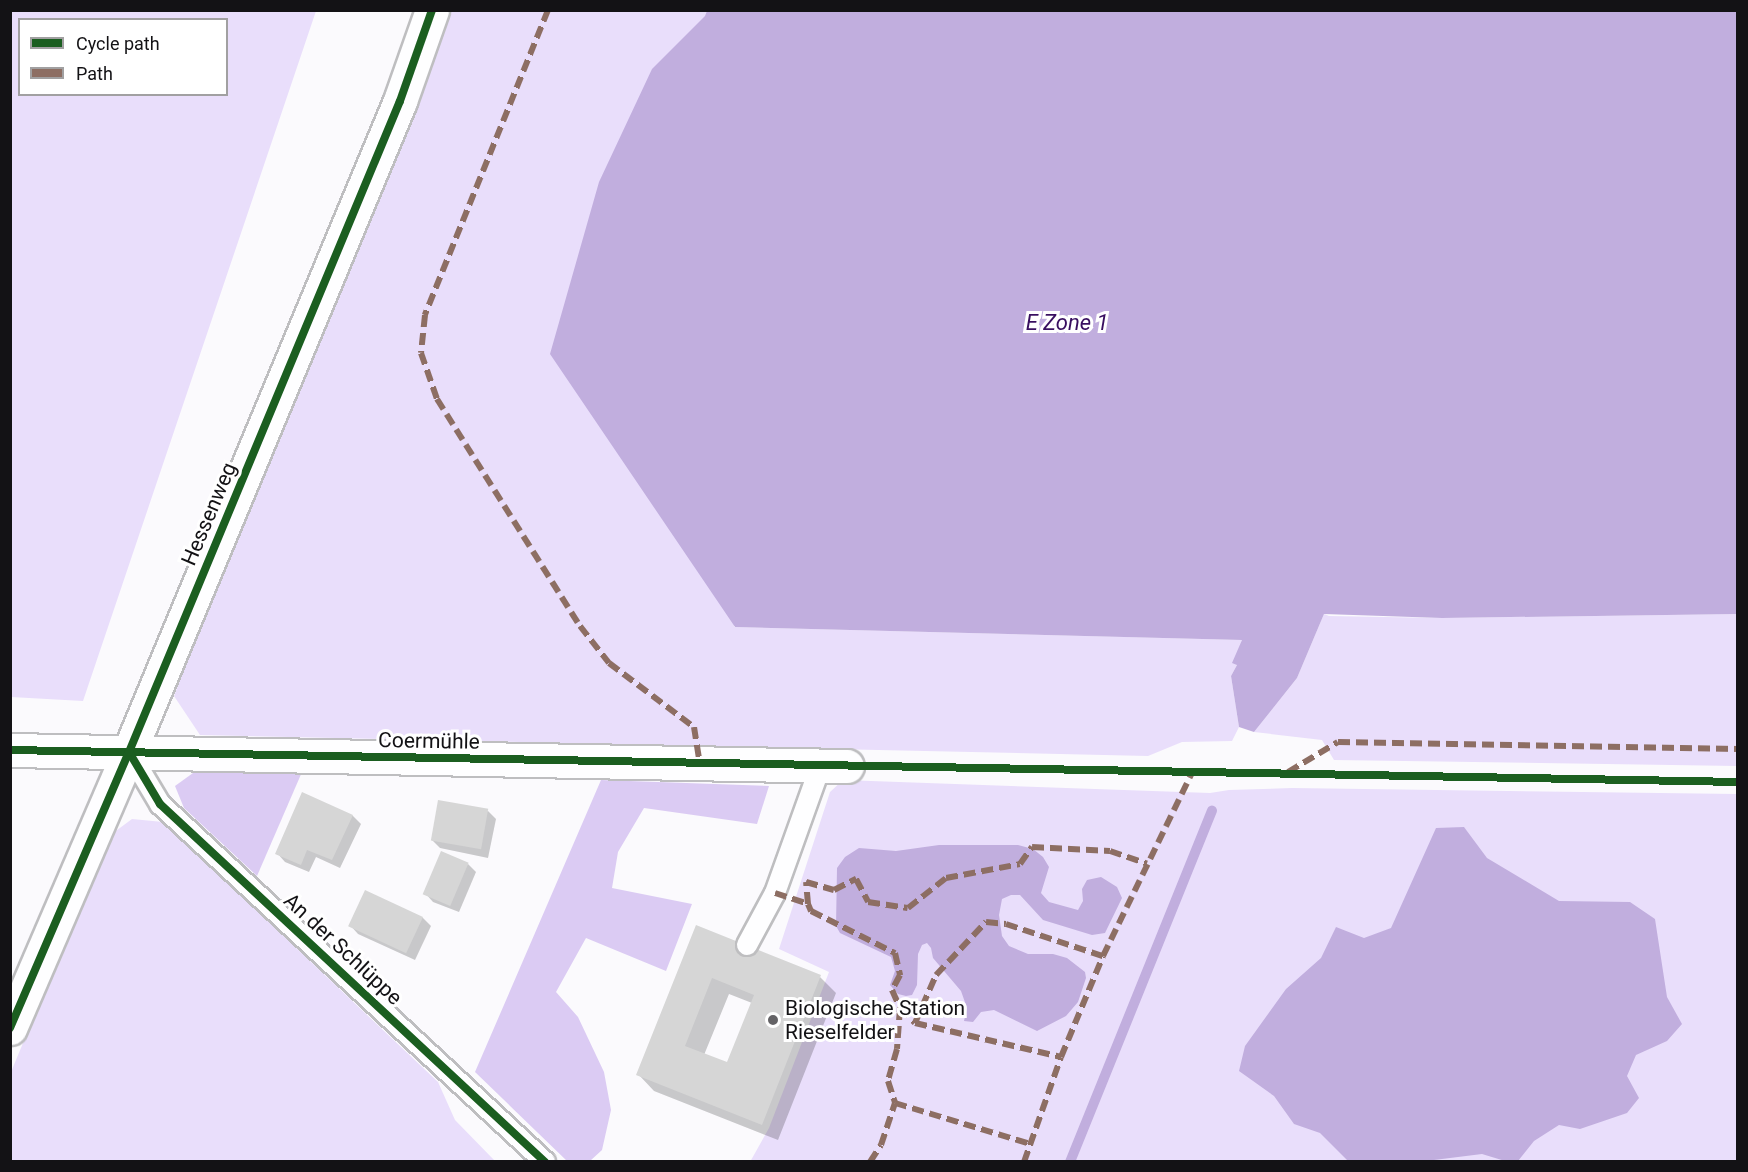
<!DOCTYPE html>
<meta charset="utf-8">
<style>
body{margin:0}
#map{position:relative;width:1748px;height:1172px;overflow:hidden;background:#fbfafd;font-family:Roboto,sans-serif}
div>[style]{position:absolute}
.green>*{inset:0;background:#e9defb}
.forest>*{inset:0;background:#dbcbf3}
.water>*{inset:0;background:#c1aede}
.shadow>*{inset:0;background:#0003}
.stream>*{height:10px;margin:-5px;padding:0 5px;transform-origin:5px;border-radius:5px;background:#c1aede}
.building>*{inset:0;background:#d6d6d6;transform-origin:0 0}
.roads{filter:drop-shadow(2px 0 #bebec0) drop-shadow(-2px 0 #bebec0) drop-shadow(0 2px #bebec0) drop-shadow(0 -2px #bebec0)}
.service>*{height:20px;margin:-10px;padding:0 10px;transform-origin:10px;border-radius:10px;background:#fefeff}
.minor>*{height:33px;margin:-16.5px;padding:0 16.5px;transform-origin:16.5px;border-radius:16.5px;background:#fefeff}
.quiet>*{height:6px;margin-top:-3px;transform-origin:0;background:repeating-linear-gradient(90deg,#8d6e63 0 12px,transparent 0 18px)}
.cycleway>*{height:8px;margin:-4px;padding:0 4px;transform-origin:4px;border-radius:4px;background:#1b5e20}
.dots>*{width:16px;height:16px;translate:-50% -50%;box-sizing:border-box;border:3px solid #fff;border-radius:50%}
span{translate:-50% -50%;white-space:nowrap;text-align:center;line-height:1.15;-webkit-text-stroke:6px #fff;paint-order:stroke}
.street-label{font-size:21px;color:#131215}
.poi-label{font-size:21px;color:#131215}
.left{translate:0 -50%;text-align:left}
.water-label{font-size:22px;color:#390f60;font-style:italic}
.frame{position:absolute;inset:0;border:12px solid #131215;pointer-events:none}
.legend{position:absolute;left:18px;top:18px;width:210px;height:78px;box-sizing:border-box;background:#fff;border:2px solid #a1a0a1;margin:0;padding:8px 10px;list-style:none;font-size:18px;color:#131215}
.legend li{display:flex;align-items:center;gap:12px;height:30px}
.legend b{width:30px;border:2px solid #a1a0a1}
</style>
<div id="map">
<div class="green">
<i style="clip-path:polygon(evenodd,10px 11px,316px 11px,83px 701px,11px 697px,10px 11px,20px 20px,226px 20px,226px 94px,20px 94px,20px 20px)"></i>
<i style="clip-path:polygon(434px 11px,707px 11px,734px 627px,1242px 640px,1237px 665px,1231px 676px,1239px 727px,1232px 741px,1182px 742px,1148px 756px,200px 735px,174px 696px)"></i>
<i style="clip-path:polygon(1324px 614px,1329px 616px,1442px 618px,1737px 614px,1737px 766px,1334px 760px,1322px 740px,1254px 732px,1297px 678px)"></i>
<i style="clip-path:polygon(843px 780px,1210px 793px,1229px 790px,1292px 788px,1737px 794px,1737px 1161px,750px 1162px,769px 1128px,829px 972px,779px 949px,830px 792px)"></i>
<i style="clip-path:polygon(132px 819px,163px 822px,438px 1082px,455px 1120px,495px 1161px,11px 1162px,11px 1072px,109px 836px)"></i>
</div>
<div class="forest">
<i style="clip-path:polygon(302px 772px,257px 876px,184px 808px,175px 786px,193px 773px)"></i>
<i style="clip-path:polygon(601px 780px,769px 786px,757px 824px,644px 808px,618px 852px,612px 888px,692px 904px,666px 971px,586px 938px,556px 992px,578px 1017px,604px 1072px,611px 1110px,602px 1150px,590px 1161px,567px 1161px,475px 1072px)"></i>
</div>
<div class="water">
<i style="clip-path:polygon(707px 11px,1737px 11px,1737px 614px,1442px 618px,1324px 614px,1297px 678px,1254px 732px,1239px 727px,1231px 676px,1237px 665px,1232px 663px,1242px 640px,735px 627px,550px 354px,599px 182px,652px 69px,705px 16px)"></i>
<i style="clip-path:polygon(1464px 827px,1487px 858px,1559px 901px,1630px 902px,1655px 919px,1667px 997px,1682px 1024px,1667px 1041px,1636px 1055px,1627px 1076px,1639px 1098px,1627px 1113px,1580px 1129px,1559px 1125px,1534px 1141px,1518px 1161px,1505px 1161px,1482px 1154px,1418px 1162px,1348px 1161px,1320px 1133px,1294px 1124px,1274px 1096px,1239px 1071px,1245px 1046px,1286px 989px,1321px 958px,1336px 927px,1364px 938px,1391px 928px,1436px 828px)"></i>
<i style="clip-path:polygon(939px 845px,1018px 845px,1033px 849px,1043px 857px,1049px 867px,1041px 893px,1049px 902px,1078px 910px,1083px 901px,1082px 889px,1087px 880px,1101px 877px,1117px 887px,1122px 898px,1105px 933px,1092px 935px,1043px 920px,1020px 895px,1011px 895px,1002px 899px,999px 915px,1002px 936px,1009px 946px,1028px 954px,1053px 954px,1067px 958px,1085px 972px,1086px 978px,1078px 1002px,1066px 1016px,1037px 1031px,994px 1010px,981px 1012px,973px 1022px,964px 1021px,967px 1008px,961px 991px,933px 958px,931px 948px,927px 943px,922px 945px,918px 954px,917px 985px,912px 995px,906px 996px,898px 994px,890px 985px,895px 971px,891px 957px,840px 933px,836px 926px,837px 868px,845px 857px,859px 848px,896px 851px)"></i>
</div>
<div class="shadow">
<i style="clip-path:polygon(303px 794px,353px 816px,361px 824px,340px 868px,316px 857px,309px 872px,285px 862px,277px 853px)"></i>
<i style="clip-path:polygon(488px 811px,496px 819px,488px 858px,440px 848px,432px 840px)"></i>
<i style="clip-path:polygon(468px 864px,476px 872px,459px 912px,433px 902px,425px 893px)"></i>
<i style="clip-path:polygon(366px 892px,423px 918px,431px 926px,415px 960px,358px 934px,350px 925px)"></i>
<i style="clip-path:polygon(evenodd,697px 927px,820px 977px,836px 993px,778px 1140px,654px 1091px,638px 1074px,697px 927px,729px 994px,752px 1003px,727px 1064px,704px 1055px,729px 994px)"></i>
</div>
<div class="stream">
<i style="left:1070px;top:1162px;width:379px;rotate:-68deg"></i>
</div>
<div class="building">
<i style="clip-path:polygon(302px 792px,353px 815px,332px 860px,307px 850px,301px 865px,275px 854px)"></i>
<i style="left:438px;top:800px;width:51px;height:41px;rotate:10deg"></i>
<i style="left:441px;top:851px;width:30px;height:47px;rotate:23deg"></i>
<i style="left:365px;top:890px;width:64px;height:40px;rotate:25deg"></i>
<i style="clip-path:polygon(evenodd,696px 925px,821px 975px,762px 1125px,636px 1075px,696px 925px,712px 978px,754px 995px,727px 1062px,685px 1046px,712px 978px)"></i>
</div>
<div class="roads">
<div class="service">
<i style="left:129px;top:752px;width:61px;rotate:59.2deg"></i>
<i style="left:160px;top:804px;width:526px;rotate:42.92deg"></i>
<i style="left:747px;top:945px;width:59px;rotate:-61.7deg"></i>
<i style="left:775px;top:893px;width:134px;rotate:-70.3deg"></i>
</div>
<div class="minor">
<i style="left:10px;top:750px;width:837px;rotate:1.1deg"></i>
<i style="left:10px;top:1028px;width:301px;rotate:-66.7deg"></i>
<i style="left:129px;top:752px;width:705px;rotate:-67.4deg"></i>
<i style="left:400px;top:101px;width:96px;rotate:-70.6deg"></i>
</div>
</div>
<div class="quiet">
<i style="left:548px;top:10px;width:329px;rotate:112deg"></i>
<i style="left:425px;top:315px;width:38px;rotate:96deg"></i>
<i style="left:421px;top:353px;width:49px;rotate:70.8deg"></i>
<i style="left:437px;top:399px;width:268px;rotate:57.8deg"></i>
<i style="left:580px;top:626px;width:47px;rotate:51.9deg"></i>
<i style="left:609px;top:663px;width:106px;rotate:37deg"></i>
<i style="left:694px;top:727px;width:37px;rotate:81deg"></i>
<i style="left:1288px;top:772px;width:58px;rotate:-31deg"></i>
<i style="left:1338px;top:742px;width:400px;rotate:1deg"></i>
<i style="left:775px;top:893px;width:35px;rotate:18deg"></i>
<i style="left:808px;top:904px;width:22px;rotate:-95deg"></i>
<i style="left:806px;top:882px;width:29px;rotate:16deg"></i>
<i style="left:834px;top:890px;width:25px;rotate:-27deg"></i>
<i style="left:856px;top:879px;width:26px;rotate:62deg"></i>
<i style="left:868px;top:902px;width:40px;rotate:8.5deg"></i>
<i style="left:908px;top:908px;width:48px;rotate:-38.3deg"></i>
<i style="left:946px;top:878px;width:75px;rotate:-10.7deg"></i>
<i style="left:1020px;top:864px;width:21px;rotate:-55deg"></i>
<i style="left:1032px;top:847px;width:78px;rotate:2.9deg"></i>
<i style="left:1110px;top:851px;width:39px;rotate:19deg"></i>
<i style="left:808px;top:904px;width:8px;rotate:67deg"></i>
<i style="left:811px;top:911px;width:94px;rotate:26.6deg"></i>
<i style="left:895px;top:953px;width:23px;rotate:77deg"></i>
<i style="left:900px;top:975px;width:17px;rotate:118deg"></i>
<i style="left:892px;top:990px;width:20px;rotate:66deg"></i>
<i style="left:900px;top:1008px;width:21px;rotate:45deg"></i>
<i style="left:915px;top:1023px;width:52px;rotate:-66.4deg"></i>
<i style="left:936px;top:975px;width:73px;rotate:-46.7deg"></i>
<i style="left:986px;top:922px;width:20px;rotate:6deg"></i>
<i style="left:1006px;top:924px;width:102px;rotate:18.3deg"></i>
<i style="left:900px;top:1008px;width:41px;rotate:94.2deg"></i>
<i style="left:897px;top:1049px;width:33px;rotate:106deg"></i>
<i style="left:888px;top:1081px;width:23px;rotate:72deg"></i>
<i style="left:895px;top:1103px;width:142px;rotate:16.8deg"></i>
<i style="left:915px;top:1023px;width:150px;rotate:13.1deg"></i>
<i style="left:870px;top:1162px;width:20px;rotate:-57deg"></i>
<i style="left:881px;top:1145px;width:44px;rotate:-71.6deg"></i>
<i style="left:1024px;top:1162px;width:111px;rotate:-70.6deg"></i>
<i style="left:1061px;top:1057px;width:109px;rotate:-67.4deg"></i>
<i style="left:1103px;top:956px;width:206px;rotate:-64.1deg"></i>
</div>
<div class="cycleway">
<i style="left:10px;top:750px;width:1728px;rotate:1.06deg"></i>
<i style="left:129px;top:752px;width:61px;rotate:59.2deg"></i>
<i style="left:160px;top:804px;width:526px;rotate:42.92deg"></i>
<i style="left:10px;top:1028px;width:301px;rotate:-66.7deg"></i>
<i style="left:129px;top:752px;width:705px;rotate:-67.4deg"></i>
<i style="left:400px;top:101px;width:96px;rotate:-70.6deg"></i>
</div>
<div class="dots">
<i style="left:773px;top:1020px;background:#646366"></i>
</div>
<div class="street-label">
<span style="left:209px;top:514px;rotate:-67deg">Hessenweg</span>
<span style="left:429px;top:741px;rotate:1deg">Coermühle</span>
<span style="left:343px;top:949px;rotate:43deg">An der Schlüppe</span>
</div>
<div class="poi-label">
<span class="left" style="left:785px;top:1020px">Biologische Station<br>Rieselfelder</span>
</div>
<div class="water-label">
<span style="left:1067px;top:323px">E Zone 1</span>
</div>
<div class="frame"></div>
<ul class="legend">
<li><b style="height:8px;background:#1b5e20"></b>Cycle path</li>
<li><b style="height:8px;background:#8d6e63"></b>Path</li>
</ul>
</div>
